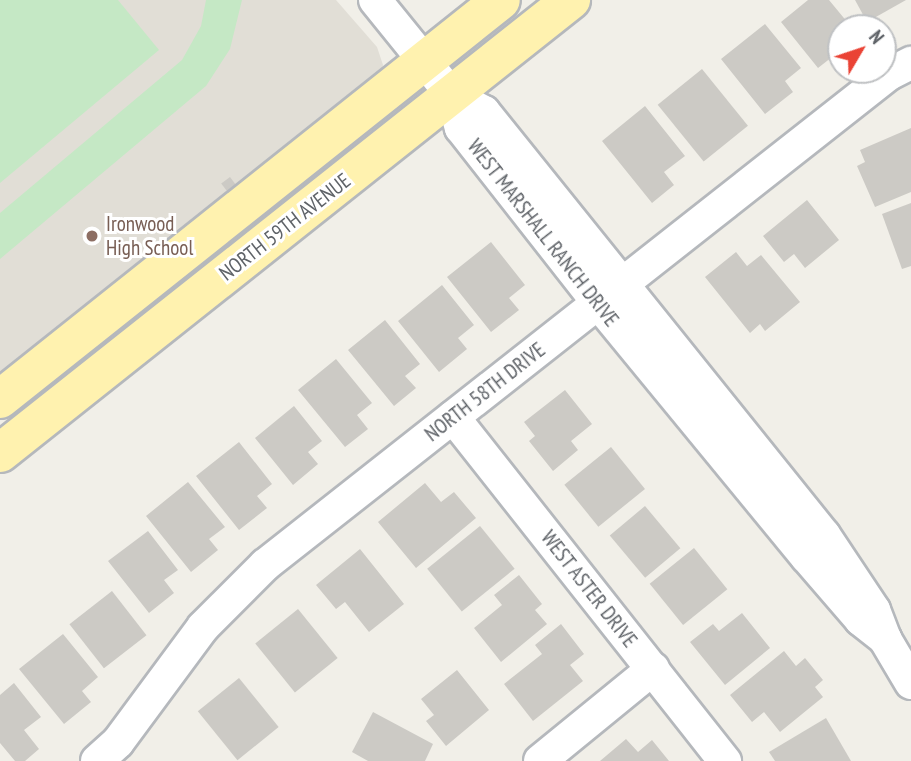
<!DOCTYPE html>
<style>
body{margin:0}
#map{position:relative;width:911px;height:761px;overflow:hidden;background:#f1efe8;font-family:"PT Sans Narrow",sans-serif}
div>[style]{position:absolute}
.education>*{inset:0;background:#e1ded6}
.green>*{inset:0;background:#c5e8c5}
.building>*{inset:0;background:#cccac5;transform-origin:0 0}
.roads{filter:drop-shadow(2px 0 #b5b8bc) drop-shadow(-2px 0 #b5b8bc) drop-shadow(0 2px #b5b8bc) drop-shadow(0 -2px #b5b8bc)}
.minor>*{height:32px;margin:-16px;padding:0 16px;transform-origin:16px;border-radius:16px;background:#fff}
.major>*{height:38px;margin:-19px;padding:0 19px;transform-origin:19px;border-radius:19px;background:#fff2af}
.dots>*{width:19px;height:19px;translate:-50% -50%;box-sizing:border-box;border:4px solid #fff;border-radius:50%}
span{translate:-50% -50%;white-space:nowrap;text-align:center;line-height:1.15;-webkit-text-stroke:6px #fff;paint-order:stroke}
.education-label{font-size:21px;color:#785e54}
.left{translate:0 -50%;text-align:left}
.street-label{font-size:21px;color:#5f6368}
.north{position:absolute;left:827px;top:14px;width:70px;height:70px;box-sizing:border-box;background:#fff;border:2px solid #bfc1c3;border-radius:50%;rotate:51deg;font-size:19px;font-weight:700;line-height:28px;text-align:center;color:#5f6368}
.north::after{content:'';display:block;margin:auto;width:24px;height:32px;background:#ea4335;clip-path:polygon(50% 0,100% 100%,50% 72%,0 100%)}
</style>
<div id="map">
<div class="education">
<i style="clip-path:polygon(0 0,336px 0,377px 47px,383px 65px,379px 80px,0 382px)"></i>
</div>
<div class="green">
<i style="clip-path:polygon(0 0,118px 0,159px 50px,0 183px)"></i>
<i style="clip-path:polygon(206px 0,242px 0,230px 49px,206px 86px,0 259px,0 213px,182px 60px,201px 26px)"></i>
</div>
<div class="building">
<i style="clip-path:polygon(808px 0,829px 0,848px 23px,833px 34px,841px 50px,818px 68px,781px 22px)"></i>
<i style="clip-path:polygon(855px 0,906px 0,867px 22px)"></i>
<i style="clip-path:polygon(765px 24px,801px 68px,785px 81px,793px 92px,765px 114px,721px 59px)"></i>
<i style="left:702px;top:69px;width:73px;height:57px;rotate:51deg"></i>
<i style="clip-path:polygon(645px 106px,685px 156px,664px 172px,674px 185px,652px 203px,602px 141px)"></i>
<i style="clip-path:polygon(911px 128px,911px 192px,875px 207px,857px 166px,865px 162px,860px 150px)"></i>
<i style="left:230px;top:177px;width:10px;height:11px;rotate:53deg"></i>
<i style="clip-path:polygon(807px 200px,839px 240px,805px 268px,794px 254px,784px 262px,763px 236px)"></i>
<i style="clip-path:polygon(911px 203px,911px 266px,902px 269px,882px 214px)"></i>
<i style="clip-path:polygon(491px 242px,525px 285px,509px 298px,519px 310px,491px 332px,447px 277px)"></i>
<i style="clip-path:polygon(736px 252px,747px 266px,761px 255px,800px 302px,765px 331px,760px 324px,750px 333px,705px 277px)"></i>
<i style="clip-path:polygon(442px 285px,474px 325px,458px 338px,467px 349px,439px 372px,398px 321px)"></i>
<i style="clip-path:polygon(385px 320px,420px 364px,405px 376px,416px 388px,394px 406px,348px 350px)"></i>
<i style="clip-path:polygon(336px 359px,372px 403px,357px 415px,368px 429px,345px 447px,298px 390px)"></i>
<i style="clip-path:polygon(565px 390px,592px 424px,571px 441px,578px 450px,553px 471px,529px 441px,535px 436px,524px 422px)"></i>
<i style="clip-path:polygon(294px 406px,322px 441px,308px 452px,318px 464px,293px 485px,255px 438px)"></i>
<i style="clip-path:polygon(239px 442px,272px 484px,257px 496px,267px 508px,239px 530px,196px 476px)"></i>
<i style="left:611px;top:447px;width:54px;height:60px;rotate:51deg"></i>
<i style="clip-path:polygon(188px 482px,225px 527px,209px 539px,218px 550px,191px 572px,146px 516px)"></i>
<i style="clip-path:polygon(425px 483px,441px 502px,454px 492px,476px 518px,416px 568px,378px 522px)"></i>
<i style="left:645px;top:506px;width:55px;height:46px;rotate:50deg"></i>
<i style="left:480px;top:526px;width:55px;height:68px;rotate:51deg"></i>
<i style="clip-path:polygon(148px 531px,178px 570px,164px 580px,174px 593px,149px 613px,108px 561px)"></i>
<i style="left:694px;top:548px;width:53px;height:57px;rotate:51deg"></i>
<i style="clip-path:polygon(360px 549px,404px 604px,369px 632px,345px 602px,336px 609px,316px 585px)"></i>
<i style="clip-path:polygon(519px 575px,542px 604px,535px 610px,547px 624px,501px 662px,474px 628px,502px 605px,494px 595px)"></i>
<i style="left:112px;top:591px;width:56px;height:54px;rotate:52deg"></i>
<i style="left:298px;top:609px;width:63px;height:55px;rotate:51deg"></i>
<i style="clip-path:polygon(742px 613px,770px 648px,725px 685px,690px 642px,713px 624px,719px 631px)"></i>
<i style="clip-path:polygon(561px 624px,584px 654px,570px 665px,583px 681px,533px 721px,504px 684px,542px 654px,535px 645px)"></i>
<i style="clip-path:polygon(63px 634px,98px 677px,82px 691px,91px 702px,64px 724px,19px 669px)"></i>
<i style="clip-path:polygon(784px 651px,796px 666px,805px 658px,823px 680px,815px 687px,823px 697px,780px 732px,764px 712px,752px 722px,730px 695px)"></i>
<i style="clip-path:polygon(457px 670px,489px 710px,446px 746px,426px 721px,434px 715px,421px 699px)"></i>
<i style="left:239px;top:678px;width:63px;height:53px;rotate:51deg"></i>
<i style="clip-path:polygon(14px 683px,41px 717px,24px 730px,39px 749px,25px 761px,15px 761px,0 743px,0 695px)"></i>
<i style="clip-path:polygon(373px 712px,433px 744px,425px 761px,368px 761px,352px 752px)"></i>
<i style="clip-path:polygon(826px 718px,851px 761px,775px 761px,769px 752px)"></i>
<i style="clip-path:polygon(626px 739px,638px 752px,652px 740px,669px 761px,600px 761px)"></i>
</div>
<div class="roads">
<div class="minor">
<i style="left:375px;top:0;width:122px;rotate:51deg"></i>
<i style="left:452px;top:95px;width:34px;rotate:75deg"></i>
<i style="left:461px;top:128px;width:222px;rotate:51.9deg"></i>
<i style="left:598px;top:303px;width:328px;rotate:50.6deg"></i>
<i style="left:806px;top:556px;width:84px;rotate:49.3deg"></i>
<i style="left:861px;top:620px;width:31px;rotate:38deg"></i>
<i style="left:452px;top:95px;width:36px;rotate:28deg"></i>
<i style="left:484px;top:112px;width:543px;rotate:51.21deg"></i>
<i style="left:824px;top:535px;width:90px;rotate:56.3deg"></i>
<i style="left:874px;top:610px;width:31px;rotate:69deg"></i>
<i style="left:885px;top:639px;width:51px;rotate:59.4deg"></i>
<i style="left:453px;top:417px;width:439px;rotate:51.7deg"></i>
<i style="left:97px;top:761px;width:28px;rotate:-42deg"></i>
<i style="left:118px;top:742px;width:143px;rotate:-53.5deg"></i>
<i style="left:203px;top:627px;width:88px;rotate:-45deg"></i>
<i style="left:265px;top:565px;width:794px;rotate:-38.2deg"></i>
<i style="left:889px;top:74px;width:25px;rotate:-27deg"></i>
<i style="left:540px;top:761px;width:146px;rotate:-39.2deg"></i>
</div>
<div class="major">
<i style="left:0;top:399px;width:640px;rotate:-38.53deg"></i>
<i style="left:0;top:453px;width:729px;rotate:-38.43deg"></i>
</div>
</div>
<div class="dots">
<i style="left:92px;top:236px;background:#8d6e63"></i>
</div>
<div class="education-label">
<span class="left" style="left:106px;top:236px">Ironwood<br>High School</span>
</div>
<div class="street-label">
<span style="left:285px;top:227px;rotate:-38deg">NORTH 59TH AVENUE</span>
<span style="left:543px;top:233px;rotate:52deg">WEST MARSHALL RANCH DRIVE</span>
<span style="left:485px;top:392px;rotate:-38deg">NORTH 58TH DRIVE</span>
<span style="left:589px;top:589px;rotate:52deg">WEST ASTER DRIVE</span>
</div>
<div class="north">N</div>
</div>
